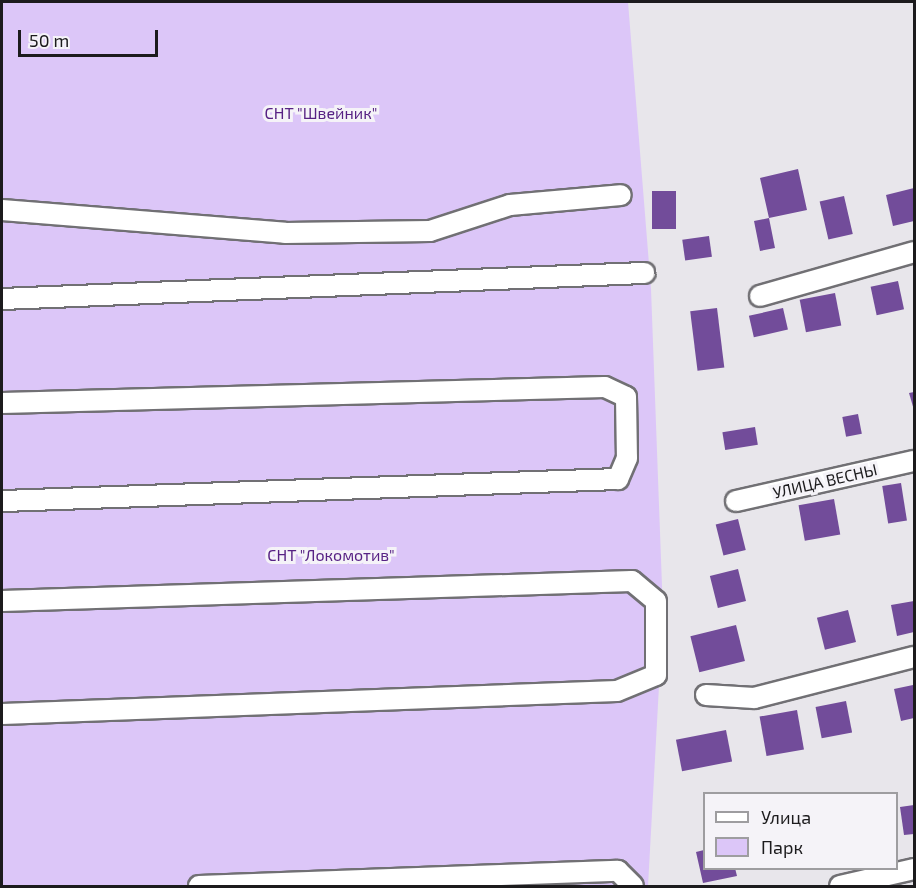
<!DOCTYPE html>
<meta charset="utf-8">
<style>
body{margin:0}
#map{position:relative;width:916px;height:888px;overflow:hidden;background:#e8e6eb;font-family:"Exo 2",sans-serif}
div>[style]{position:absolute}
.green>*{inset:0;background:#dcc6f8}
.building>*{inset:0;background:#724c9a;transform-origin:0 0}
.roads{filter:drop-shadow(2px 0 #717074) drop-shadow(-2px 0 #717074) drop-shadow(0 2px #717074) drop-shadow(0 -2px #717074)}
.minor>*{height:20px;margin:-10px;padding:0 10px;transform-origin:10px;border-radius:10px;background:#fff}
span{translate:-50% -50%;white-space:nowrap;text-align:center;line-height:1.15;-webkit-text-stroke:6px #f5f3f8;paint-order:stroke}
.park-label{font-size:16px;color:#572284}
.street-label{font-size:16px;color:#1c1b1d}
.frame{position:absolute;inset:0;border:3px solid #1c1b1d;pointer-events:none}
.legend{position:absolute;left:703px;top:792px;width:195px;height:78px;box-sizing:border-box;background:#f5f3f8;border:2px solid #9e9da0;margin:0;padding:8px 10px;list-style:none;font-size:18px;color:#1c1b1d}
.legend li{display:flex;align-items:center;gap:12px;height:30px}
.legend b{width:30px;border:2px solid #9e9da0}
.scale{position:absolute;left:18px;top:30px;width:140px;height:27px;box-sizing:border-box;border:3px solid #1c1b1d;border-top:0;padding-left:8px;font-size:18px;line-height:21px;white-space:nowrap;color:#1c1b1d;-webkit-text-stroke:4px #f5f3f8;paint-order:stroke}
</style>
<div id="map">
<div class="green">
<i style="clip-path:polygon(2px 2px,628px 2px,651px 289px,663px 613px,648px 886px,2px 886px)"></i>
</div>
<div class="building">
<i style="clip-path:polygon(798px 169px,807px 210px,769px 218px,775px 248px,760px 251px,754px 221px,769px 218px,760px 178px)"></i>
<i style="clip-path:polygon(914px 188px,914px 221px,893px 226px,886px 195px)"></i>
<i style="left:652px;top:191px;width:24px;height:38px"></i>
<i style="left:844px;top:196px;width:39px;height:25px;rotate:77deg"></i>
<i style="left:709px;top:236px;width:21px;height:27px;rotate:82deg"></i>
<i style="left:898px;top:281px;width:29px;height:28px;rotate:78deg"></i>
<i style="left:835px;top:293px;width:33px;height:36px;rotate:79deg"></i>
<i style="left:717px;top:308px;width:60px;height:27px;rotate:83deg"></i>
<i style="left:783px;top:308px;width:22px;height:35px;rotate:77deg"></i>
<i style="clip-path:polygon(914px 392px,914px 410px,909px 393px)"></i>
<i style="left:858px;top:414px;width:20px;height:16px;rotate:79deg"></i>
<i style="left:755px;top:427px;width:18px;height:33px;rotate:81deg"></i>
<i style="left:901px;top:483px;width:38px;height:19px;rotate:81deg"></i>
<i style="left:834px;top:499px;width:36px;height:36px;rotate:80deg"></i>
<i style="left:738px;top:519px;width:32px;height:23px;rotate:76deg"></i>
<i style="left:738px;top:569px;width:33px;height:29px;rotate:76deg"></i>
<i style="clip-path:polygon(914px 601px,914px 632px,897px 636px,891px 605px)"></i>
<i style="left:848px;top:610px;width:33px;height:32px;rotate:76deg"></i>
<i style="left:736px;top:625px;width:37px;height:47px;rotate:76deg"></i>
<i style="clip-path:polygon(913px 685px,914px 718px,901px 721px,894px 689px)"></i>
<i style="left:846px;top:701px;width:32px;height:31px;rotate:79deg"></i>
<i style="left:797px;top:710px;width:40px;height:38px;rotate:80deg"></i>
<i style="left:726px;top:730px;width:32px;height:51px;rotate:79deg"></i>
<i style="clip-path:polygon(914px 805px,914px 834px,904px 835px,900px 807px)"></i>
<i style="clip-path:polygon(704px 850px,704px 868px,735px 868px,737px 876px,703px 883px,696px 852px)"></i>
</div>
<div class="roads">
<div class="minor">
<i style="left:2px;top:210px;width:284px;rotate:4.6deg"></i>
<i style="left:285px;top:233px;width:145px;rotate:-0.8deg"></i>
<i style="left:430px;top:231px;width:84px;rotate:-18deg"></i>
<i style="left:510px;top:205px;width:111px;rotate:-5.1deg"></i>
<i style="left:760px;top:296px;width:160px;rotate:-15.9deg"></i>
<i style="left:2px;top:299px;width:643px;rotate:-2.32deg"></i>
<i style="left:2px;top:403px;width:603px;rotate:-1.52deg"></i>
<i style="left:605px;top:387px;width:23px;rotate:25deg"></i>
<i style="left:626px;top:397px;width:61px;rotate:89.1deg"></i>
<i style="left:627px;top:458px;width:23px;rotate:113deg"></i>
<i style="left:618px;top:479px;width:616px;rotate:177.95deg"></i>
<i style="left:736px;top:501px;width:182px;rotate:-12.7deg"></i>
<i style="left:2px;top:601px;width:630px;rotate:-1.82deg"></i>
<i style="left:632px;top:581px;width:31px;rotate:40deg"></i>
<i style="left:656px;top:601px;width:74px;rotate:90deg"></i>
<i style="left:656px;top:675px;width:42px;rotate:157.7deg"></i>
<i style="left:617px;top:691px;width:615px;rotate:177.86deg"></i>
<i style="left:706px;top:695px;width:48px;rotate:3.6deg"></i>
<i style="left:754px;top:698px;width:165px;rotate:-14.4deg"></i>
<i style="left:199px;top:886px;width:419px;rotate:-2.1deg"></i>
<i style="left:618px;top:871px;width:21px;rotate:45deg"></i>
<i style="left:840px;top:886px;width:76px;rotate:-12.9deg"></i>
</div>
</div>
<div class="park-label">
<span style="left:321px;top:113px">СНТ "Швейник"</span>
<span style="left:331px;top:555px">СНТ "Локомотив"</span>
</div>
<div class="street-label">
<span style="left:825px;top:481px;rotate:-13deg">УЛИЦА ВЕСНЫ</span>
</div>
<div class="frame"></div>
<ul class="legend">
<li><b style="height:8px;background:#fff"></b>Улица</li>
<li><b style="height:16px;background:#dcc6f8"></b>Парк</li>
</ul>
<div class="scale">50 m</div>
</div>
